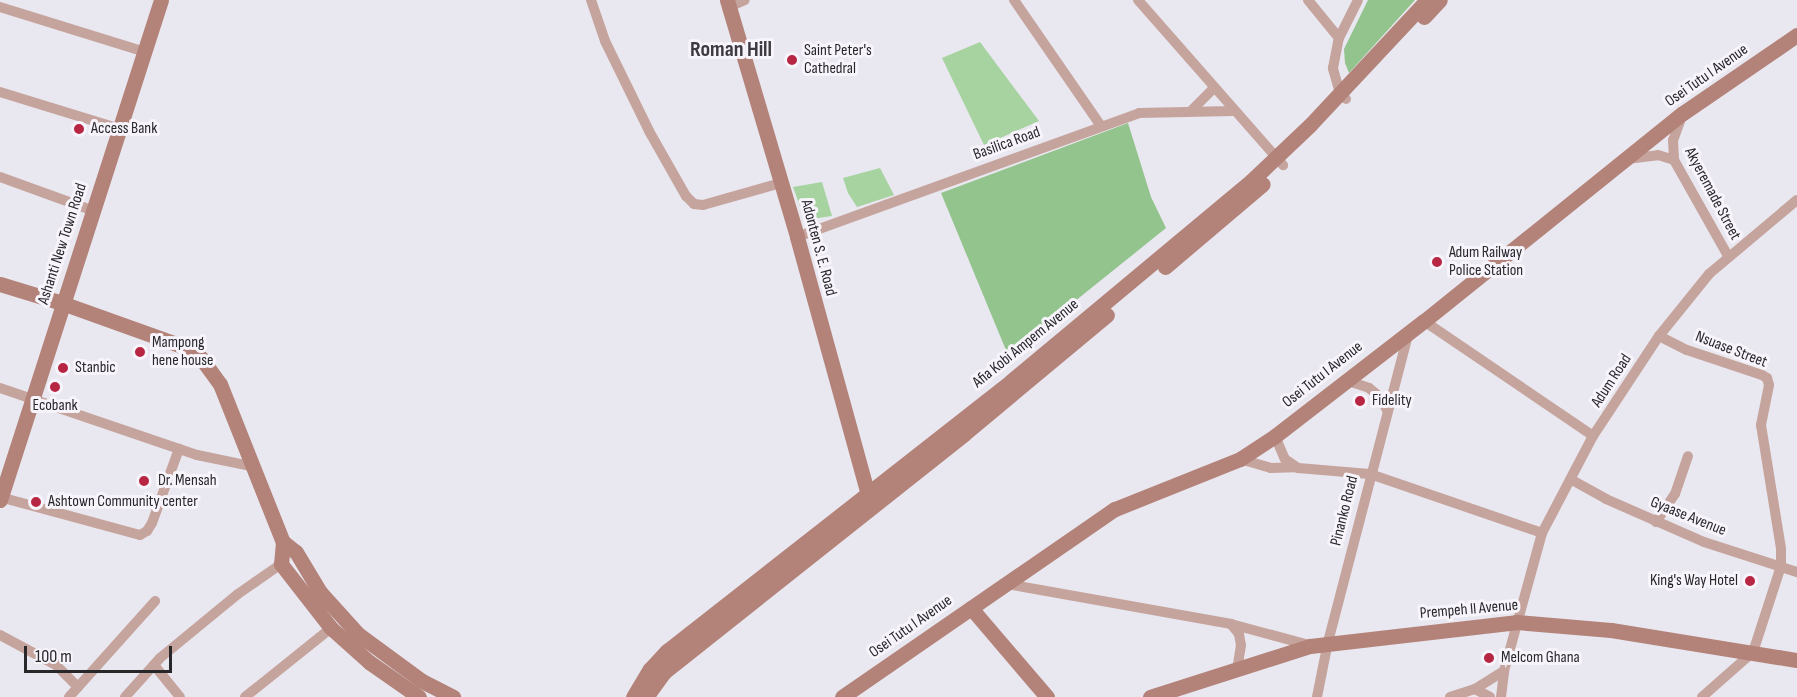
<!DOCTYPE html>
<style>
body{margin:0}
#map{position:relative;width:1797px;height:697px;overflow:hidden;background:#e9e7ef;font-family:"Sofia Sans Condensed",sans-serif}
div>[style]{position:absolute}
.green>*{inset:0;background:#a6d3a0}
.forest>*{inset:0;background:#94c48d}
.street>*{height:10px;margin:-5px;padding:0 5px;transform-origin:5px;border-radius:5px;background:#c6a49e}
.secondary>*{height:15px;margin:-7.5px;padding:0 7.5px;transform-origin:7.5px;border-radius:7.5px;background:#b38279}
.dots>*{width:16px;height:16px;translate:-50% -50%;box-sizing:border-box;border:3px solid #f7f4fc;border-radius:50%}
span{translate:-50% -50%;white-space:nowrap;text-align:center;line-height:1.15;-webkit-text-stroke:6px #f7f4fc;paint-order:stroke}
.poi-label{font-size:16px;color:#28272a}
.left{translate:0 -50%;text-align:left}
.right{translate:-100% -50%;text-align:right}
.street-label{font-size:16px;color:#28272a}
.district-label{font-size:22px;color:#3d3b41;font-weight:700}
.scale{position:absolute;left:24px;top:646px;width:148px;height:27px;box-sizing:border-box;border:3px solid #28272a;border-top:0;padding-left:8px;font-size:18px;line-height:21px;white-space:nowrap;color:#28272a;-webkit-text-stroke:4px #f7f4fc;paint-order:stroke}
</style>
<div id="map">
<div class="green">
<i style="clip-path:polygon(980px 42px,1039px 121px,984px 145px,942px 58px)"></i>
<i style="clip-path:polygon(880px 168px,894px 195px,857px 207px,848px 193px,843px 178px)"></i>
<i style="clip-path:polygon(822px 182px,832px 216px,811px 219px,802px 212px,793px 187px)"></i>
</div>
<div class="forest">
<i style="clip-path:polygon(1368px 0,1415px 0,1349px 73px,1345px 63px,1344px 49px)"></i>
<i style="clip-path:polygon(1128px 123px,1151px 197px,1166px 228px,1008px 355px,941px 193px)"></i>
</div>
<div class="street">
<i style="left:591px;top:0;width:43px;rotate:71.1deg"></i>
<i style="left:605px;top:41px;width:100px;rotate:63.9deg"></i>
<i style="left:649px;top:131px;width:75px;rotate:60.4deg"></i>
<i style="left:686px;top:196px;width:11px;rotate:45deg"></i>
<i style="left:694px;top:204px;width:9px;rotate:6deg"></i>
<i style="left:703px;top:205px;width:81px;rotate:-15.8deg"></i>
<i style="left:1014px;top:0;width:153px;rotate:55.4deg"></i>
<i style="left:1138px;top:0;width:220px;rotate:48.7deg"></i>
<i style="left:1308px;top:0;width:49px;rotate:50.8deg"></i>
<i style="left:0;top:7px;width:152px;rotate:17.2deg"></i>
<i style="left:729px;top:7px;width:17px;rotate:-24deg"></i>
<i style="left:0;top:92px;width:126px;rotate:17.1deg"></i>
<i style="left:1346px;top:99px;width:8px;rotate:-135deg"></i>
<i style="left:1340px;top:93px;width:26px;rotate:-106deg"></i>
<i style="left:1333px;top:68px;width:31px;rotate:-79deg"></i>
<i style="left:1339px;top:38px;width:42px;rotate:-63.4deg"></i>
<i style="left:1192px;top:110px;width:31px;rotate:-45deg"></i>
<i style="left:1683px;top:113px;width:29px;rotate:110deg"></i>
<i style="left:1673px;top:140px;width:20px;rotate:87deg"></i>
<i style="left:1674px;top:160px;width:110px;rotate:60.6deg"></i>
<i style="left:1627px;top:159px;width:31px;rotate:-7deg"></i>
<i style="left:1658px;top:155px;width:17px;rotate:17deg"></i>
<i style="left:0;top:177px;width:100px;rotate:19.9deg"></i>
<i style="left:797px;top:237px;width:364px;rotate:-19.9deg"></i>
<i style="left:1139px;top:113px;width:94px;rotate:-1.2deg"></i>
<i style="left:1424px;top:321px;width:204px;rotate:34.2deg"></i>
<i style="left:1659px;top:336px;width:31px;rotate:27deg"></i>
<i style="left:1687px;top:350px;width:79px;rotate:18.4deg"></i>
<i style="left:1762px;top:375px;width:6px;rotate:31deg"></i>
<i style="left:1767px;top:378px;width:7px;rotate:74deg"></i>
<i style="left:1769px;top:385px;width:41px;rotate:101.3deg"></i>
<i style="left:1761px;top:425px;width:126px;rotate:80.8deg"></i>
<i style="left:1781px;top:549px;width:17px;rotate:90deg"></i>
<i style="left:1781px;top:566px;width:90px;rotate:108deg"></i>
<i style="left:1753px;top:652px;width:68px;rotate:138.6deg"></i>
<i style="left:1345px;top:380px;width:25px;rotate:18deg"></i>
<i style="left:1369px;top:388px;width:14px;rotate:39deg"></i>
<i style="left:1380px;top:397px;width:15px;rotate:62deg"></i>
<i style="left:0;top:388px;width:208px;rotate:18.8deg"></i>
<i style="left:197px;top:455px;width:54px;rotate:11.7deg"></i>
<i style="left:1275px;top:436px;width:25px;rotate:67deg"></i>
<i style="left:1285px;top:459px;width:16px;rotate:35deg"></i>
<i style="left:1298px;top:468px;width:72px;rotate:4.8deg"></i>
<i style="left:1370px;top:474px;width:182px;rotate:18.9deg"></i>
<i style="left:1240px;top:459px;width:32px;rotate:16deg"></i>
<i style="left:1271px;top:468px;width:24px;rotate:-2deg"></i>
<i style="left:1572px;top:480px;width:39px;rotate:29deg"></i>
<i style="left:1606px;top:499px;width:107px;rotate:23.7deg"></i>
<i style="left:1704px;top:542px;width:98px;rotate:17.9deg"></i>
<i style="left:0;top:497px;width:145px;rotate:15.2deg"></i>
<i style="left:140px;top:535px;width:8px;rotate:-30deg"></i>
<i style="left:147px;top:531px;width:9px;rotate:-58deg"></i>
<i style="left:152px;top:523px;width:79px;rotate:-70deg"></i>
<i style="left:1656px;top:522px;width:34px;rotate:-56deg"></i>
<i style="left:1675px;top:494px;width:40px;rotate:-71.1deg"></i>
<i style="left:1007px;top:584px;width:228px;rotate:10.1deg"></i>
<i style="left:1231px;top:624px;width:81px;rotate:15.1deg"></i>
<i style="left:1231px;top:624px;width:13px;rotate:51deg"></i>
<i style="left:1239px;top:634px;width:11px;rotate:80deg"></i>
<i style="left:1241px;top:645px;width:24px;rotate:99deg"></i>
<i style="left:0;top:635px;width:64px;rotate:28.2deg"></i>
<i style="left:56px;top:665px;width:31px;rotate:45deg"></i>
<i style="left:154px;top:665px;width:41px;rotate:50.9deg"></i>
<i style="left:1475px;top:689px;width:17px;rotate:28deg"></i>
<i style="left:69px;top:697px;width:129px;rotate:-48.1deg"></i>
<i style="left:125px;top:697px;width:52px;rotate:-48.1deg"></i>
<i style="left:160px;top:658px;width:101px;rotate:-39.4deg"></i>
<i style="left:238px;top:594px;width:52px;rotate:-34.9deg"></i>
<i style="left:245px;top:697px;width:110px;rotate:-38.7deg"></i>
<i style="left:1317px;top:697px;width:56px;rotate:-78.7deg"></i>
<i style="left:1328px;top:642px;width:318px;rotate:-75.4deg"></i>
<i style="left:1450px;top:697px;width:26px;rotate:-18deg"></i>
<i style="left:1475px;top:689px;width:34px;rotate:-32deg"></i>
<i style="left:1501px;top:697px;width:26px;rotate:-83deg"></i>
<i style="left:1504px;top:671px;width:143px;rotate:-74.6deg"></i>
<i style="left:1542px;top:533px;width:110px;rotate:-62.3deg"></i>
<i style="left:1593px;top:436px;width:120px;rotate:-56.6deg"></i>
<i style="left:1659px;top:336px;width:80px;rotate:-51.1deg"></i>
<i style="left:1709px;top:274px;width:115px;rotate:-40.1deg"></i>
</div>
<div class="secondary">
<i style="left:727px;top:0;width:247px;rotate:73.5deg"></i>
<i style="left:797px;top:237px;width:275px;rotate:74.6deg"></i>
<i style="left:1424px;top:17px;width:23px;rotate:-47deg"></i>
<i style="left:1165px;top:267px;width:128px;rotate:-40.3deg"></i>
<i style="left:0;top:284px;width:65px;rotate:17deg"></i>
<i style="left:62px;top:303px;width:139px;rotate:19.7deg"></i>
<i style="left:193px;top:350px;width:11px;rotate:45deg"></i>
<i style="left:201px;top:358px;width:32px;rotate:54deg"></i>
<i style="left:220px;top:384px;width:170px;rotate:68.3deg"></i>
<i style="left:283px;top:542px;width:22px;rotate:95deg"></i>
<i style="left:281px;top:564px;width:81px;rotate:52deg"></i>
<i style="left:331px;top:628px;width:51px;rotate:41.8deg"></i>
<i style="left:369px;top:662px;width:61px;rotate:35deg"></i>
<i style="left:0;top:500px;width:525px;rotate:-72.15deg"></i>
<i style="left:283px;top:542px;width:16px;rotate:38deg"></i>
<i style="left:296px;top:552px;width:47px;rotate:59deg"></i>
<i style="left:320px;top:592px;width:57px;rotate:47.9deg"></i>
<i style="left:358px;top:634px;width:79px;rotate:36.3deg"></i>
<i style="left:422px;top:681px;width:35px;rotate:27deg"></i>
<i style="left:971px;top:608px;width:117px;rotate:49.5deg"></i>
<i style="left:633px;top:697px;width:33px;rotate:-59deg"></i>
<i style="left:650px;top:669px;width:25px;rotate:-47deg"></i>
<i style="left:667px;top:651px;width:437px;rotate:-38.1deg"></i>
<i style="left:1011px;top:381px;width:312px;rotate:-39.8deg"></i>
<i style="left:1251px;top:181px;width:81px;rotate:-43.5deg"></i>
<i style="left:1310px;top:125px;width:171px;rotate:-46.9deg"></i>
<i style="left:646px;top:697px;width:31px;rotate:-54deg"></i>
<i style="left:664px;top:672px;width:383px;rotate:-38.4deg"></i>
<i style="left:964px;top:434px;width:186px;rotate:-39.8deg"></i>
<i style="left:842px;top:697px;width:331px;rotate:-34.6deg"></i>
<i style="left:1115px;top:509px;width:135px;rotate:-21.8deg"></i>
<i style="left:1240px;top:459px;width:42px;rotate:-33.3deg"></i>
<i style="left:1275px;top:436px;width:188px;rotate:-37.7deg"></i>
<i style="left:1424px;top:321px;width:332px;rotate:-38.8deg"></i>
<i style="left:1683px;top:113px;width:138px;rotate:-34.4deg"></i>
<i style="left:1150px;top:697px;width:168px;rotate:-17.7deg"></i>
<i style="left:1310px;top:646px;width:207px;rotate:-6.6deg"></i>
<i style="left:1516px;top:622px;width:95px;rotate:4.8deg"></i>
<i style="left:1611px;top:630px;width:188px;rotate:9.2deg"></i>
</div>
<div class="dots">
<i style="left:792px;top:60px;background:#b72643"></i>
<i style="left:79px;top:129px;background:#b72643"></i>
<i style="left:1437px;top:262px;background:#b72643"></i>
<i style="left:140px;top:352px;background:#b72643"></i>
<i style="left:63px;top:368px;background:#b72643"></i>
<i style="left:55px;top:387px;background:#b72643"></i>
<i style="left:1360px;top:401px;background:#b72643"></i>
<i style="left:144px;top:481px;background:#b72643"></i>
<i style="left:36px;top:502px;background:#b72643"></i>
<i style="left:1750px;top:581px;background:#b72643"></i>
<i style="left:1489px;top:658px;background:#b72643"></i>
</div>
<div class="poi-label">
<span class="left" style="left:804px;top:60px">Saint Peter's<br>Cathedral</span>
<span class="left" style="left:91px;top:129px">Access Bank</span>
<span class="left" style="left:1449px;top:262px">Adum Railway<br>Police Station</span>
<span class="left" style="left:152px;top:352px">Mampong<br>hene house</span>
<span class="left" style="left:75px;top:368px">Stanbic</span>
<span class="left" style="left:1372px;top:401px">Fidelity</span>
<span style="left:55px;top:406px">Ecobank</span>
<span class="left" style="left:158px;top:481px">Dr. Mensah</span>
<span class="left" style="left:48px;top:502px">Ashtown Community center</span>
<span class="right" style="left:1738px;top:581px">King's Way Hotel</span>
<span class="left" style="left:1501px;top:658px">Melcom Ghana</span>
</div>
<div class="street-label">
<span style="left:1707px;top:76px;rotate:-35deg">Osei Tutu I Avenue</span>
<span style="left:1007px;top:144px;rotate:-20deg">Basilica Road</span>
<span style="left:1712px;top:194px;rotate:62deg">Akyeremade Street</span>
<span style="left:63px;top:244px;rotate:-72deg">Ashanti New Town Road</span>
<span style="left:818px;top:248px;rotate:75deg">Adonten S. E. Road</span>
<span style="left:1026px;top:344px;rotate:-39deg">Afia Kobi Ampem Avenue</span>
<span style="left:1731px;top:350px;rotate:21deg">Nsuase Street</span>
<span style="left:1323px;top:375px;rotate:-38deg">Osei Tutu I Avenue</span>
<span style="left:1612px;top:381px;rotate:-57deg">Adum Road</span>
<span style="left:1345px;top:511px;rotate:-76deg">Pinanko Road</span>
<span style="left:1688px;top:517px;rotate:22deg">Gyaase Avenue</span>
<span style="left:1469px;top:610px;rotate:-5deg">Prempeh II Avenue</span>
<span style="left:911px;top:627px;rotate:-35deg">Osei Tutu I Avenue</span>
</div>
<div class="district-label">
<span style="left:731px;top:50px">Roman Hill</span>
</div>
<div class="scale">100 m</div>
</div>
